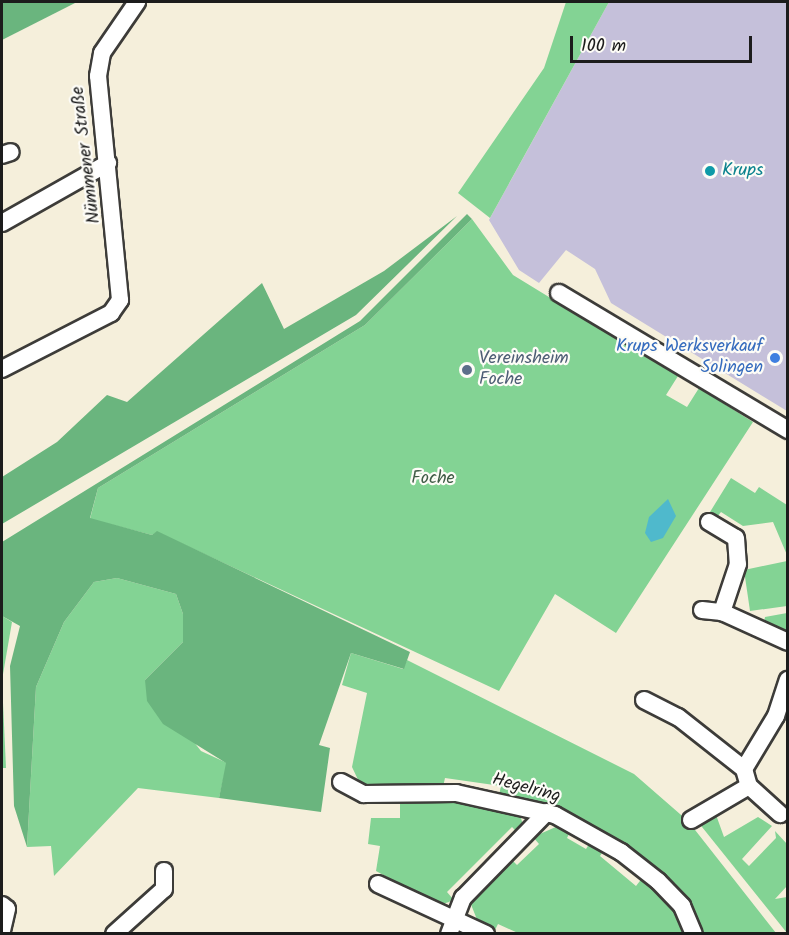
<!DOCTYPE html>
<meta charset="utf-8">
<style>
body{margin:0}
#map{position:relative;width:789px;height:935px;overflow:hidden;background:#f5efdb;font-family:Kalam,sans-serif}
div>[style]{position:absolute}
.industrial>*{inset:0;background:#c5c0da}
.green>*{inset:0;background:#83d394}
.forest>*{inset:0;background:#6ab57e}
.water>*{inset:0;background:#4fb9cc}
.roads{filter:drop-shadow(2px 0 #3d3c39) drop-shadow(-2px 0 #3d3c39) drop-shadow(0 2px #3d3c39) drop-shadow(0 -2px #3d3c39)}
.minor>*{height:16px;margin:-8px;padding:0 8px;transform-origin:8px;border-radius:8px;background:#fff}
.dots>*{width:16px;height:16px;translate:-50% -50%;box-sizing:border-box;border:3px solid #fdfcf7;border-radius:50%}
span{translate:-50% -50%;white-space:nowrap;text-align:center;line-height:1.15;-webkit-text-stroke:4.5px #fdfcf7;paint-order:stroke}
.street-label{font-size:18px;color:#1c1c1c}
.culture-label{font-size:18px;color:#0d838f}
.left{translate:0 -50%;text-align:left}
.shop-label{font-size:18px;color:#366cbe}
.right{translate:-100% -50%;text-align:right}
.service-label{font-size:18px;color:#4e5e75}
.park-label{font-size:18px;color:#405c46}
.frame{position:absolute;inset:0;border:3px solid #1c1c1c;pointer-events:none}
.scale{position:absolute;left:570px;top:36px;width:182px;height:27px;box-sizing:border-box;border:3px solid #1c1c1c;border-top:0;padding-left:8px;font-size:18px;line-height:21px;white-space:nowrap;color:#1c1c1c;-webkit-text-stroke:4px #fdfcf7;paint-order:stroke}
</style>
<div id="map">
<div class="industrial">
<i style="clip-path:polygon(609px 2px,787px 2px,787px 411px,611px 303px,595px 269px,566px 250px,539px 283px,519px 270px,489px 220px)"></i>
</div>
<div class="green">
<i style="clip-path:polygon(566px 2px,609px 2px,490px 218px,458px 193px,544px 68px)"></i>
<i style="clip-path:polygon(472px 219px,513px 275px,678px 376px,666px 395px,687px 407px,699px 388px,753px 422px,616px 633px,555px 594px,499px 691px,157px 532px,152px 535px,90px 519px,98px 488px,365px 325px)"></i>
<i style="clip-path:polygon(731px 478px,755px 493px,759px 487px,787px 505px,787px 555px,773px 522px,743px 526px,721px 512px,717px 517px,710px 512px)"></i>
<i style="clip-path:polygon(787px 561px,787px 606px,750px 611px,744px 570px)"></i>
<i style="clip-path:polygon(117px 578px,176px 594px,183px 614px,183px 642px,145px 680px,201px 751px,227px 763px,219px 798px,138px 788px,54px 876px,51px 846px,27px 847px,36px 687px,64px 622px,94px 582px)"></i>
<i style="clip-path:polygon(787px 613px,787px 632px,764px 622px,765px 617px)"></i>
<i style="clip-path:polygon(2px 616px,12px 622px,2px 680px)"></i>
<i style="clip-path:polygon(351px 653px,403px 669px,407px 660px,634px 774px,688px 821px,776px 933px,700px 933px,693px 911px,674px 884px,628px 845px,558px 807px,499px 795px,501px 786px,445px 778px,443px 787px,361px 786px,352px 767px,367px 693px,342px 685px)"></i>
<i style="clip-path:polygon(2px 681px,6px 768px,2px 768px)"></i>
<i style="clip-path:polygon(463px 799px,520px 815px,524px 828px,518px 833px,512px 827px,447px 892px,453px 899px,449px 902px,439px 905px,376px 871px,380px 846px,368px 844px,371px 818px,400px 818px,400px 802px)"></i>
<i style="clip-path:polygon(715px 812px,724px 837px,758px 817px,772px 826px,742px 859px,749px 866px,776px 838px,775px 831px,787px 844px,787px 886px,775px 899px,787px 897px,787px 933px,698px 822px)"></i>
<i style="clip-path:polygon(558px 826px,571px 830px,567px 838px,586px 849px,591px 841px,605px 848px,600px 856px,636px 886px,643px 877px,675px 909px,687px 933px,518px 933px,498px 924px,494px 932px,478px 922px,470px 902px,511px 859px,517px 865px,539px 844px,533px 837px)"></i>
</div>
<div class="forest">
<i style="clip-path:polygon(2px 2px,77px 2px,2px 40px)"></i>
<i style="clip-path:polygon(467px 214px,472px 219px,365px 325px,98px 488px,90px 518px,152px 535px,157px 531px,410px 652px,404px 669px,351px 653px,319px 745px,330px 748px,321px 812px,219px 798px,226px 763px,163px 724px,147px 701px,145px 680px,183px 642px,183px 614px,176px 594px,117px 578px,94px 582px,64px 622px,36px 687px,27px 847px,14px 806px,10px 666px,20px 626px,2px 616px,2px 542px,360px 321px)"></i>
<i style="clip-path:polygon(457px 216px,356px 315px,2px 524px,2px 477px,57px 442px,107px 395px,127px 402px,262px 283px,284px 329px,384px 271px)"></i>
</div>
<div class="water">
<i style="clip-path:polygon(668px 499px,676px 516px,663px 538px,651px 542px,645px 533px,649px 517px)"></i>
</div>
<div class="roads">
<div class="minor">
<i style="left:2px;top:155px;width:9px;rotate:-18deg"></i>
<i style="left:2px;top:223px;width:122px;rotate:-29.5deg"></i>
<i style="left:559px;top:293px;width:267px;rotate:30.9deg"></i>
<i style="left:2px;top:369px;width:123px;rotate:-27.2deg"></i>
<i style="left:111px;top:313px;width:16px;rotate:-55deg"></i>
<i style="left:120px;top:300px;width:225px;rotate:-95.6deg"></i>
<i style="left:98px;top:76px;width:23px;rotate:-80deg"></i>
<i style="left:102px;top:53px;width:62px;rotate:-55.5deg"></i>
<i style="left:709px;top:522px;width:31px;rotate:31deg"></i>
<i style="left:736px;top:538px;width:26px;rotate:86deg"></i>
<i style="left:738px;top:564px;width:51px;rotate:108.4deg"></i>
<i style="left:722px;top:612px;width:72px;rotate:24.4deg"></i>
<i style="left:702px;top:610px;width:20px;rotate:6deg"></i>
<i style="left:644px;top:700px;width:38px;rotate:27deg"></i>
<i style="left:678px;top:717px;width:84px;rotate:38.2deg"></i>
<i style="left:744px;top:769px;width:18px;rotate:74deg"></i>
<i style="left:749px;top:786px;width:42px;rotate:42.1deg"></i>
<i style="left:744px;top:769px;width:62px;rotate:-58.9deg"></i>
<i style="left:776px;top:716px;width:38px;rotate:-72deg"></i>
<i style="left:341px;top:782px;width:26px;rotate:28deg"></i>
<i style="left:364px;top:794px;width:92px;rotate:-0.6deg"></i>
<i style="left:456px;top:793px;width:101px;rotate:12.5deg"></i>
<i style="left:555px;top:815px;width:76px;rotate:29.3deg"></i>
<i style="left:621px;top:852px;width:47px;rotate:38.1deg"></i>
<i style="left:658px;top:881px;width:35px;rotate:46deg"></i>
<i style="left:682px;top:906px;width:30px;rotate:67deg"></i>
<i style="left:691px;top:820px;width:67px;rotate:-30.4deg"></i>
<i style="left:378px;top:884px;width:119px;rotate:24.8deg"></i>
<i style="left:2px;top:905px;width:6px;rotate:39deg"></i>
<i style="left:7px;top:909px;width:22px;rotate:103deg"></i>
<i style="left:114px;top:934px;width:67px;rotate:-42deg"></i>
<i style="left:164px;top:889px;width:18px;rotate:-90deg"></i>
<i style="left:449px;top:934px;width:39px;rotate:-69deg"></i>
<i style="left:463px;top:898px;width:120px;rotate:-45.7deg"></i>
</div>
</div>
<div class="dots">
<i style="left:710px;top:171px;background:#0f9aa8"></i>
<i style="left:775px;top:358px;background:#3f7fe0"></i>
<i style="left:467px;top:370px;background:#5c6f8a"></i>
</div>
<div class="street-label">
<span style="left:87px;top:155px;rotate:-97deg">Nümmener Straße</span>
<span style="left:526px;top:789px;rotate:15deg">Hegelring</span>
</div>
<div class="culture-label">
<span class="left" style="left:722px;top:171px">Krups</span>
</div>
<div class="shop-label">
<span class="right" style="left:763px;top:358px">Krups Werksverkauf<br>Solingen</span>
</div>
<div class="service-label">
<span class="left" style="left:479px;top:370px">Vereinsheim<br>Foche</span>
</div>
<div class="park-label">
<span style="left:433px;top:479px">Foche</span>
</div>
<div class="frame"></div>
<div class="scale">100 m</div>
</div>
